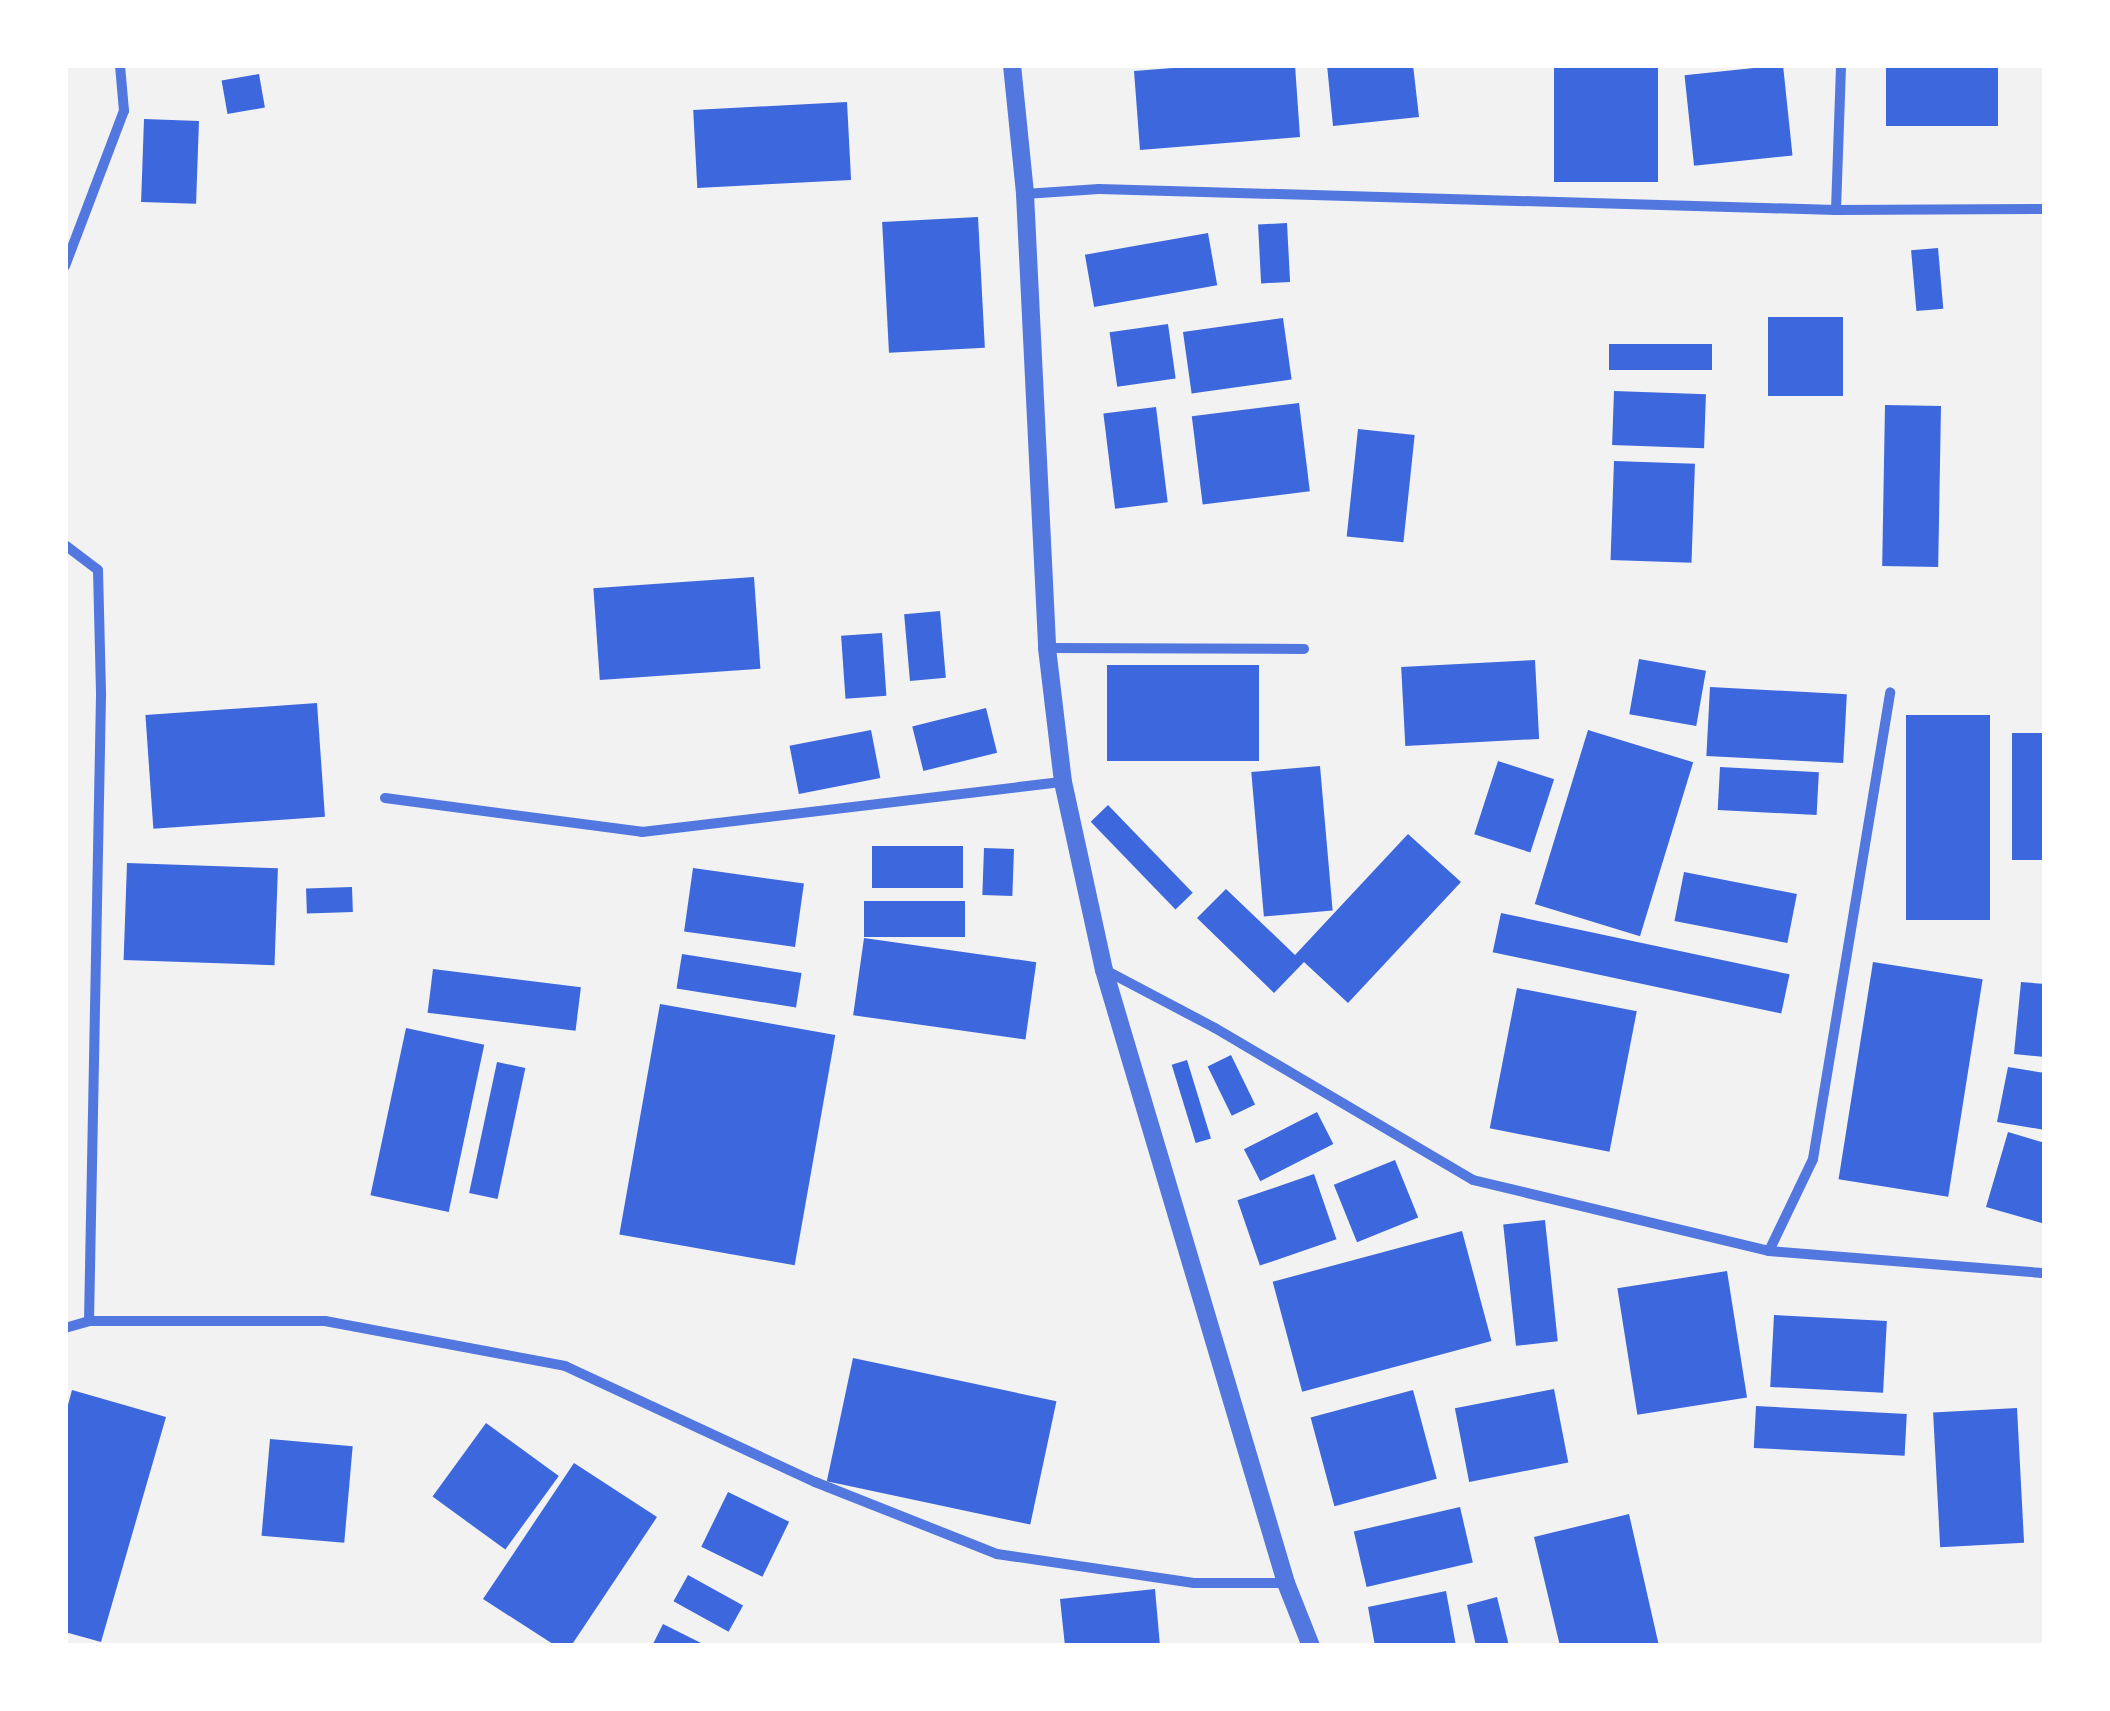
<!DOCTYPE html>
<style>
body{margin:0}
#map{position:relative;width:2110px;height:1711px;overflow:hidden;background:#f2f2f2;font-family:"Nunito Sans",sans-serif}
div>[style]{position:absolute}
.building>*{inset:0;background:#3d67dc;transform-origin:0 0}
.minor>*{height:10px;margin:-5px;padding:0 5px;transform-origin:5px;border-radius:5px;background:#5277de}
.tertiary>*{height:18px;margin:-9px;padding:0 9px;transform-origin:9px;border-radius:9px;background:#5277de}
span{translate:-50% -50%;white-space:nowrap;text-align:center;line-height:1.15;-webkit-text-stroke:9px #fff;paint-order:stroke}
.frame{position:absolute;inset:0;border:68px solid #fff;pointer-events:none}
</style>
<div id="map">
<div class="building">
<i style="clip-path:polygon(1211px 65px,1295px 65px,1300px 137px,1140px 150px,1134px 71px)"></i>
<i style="clip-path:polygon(1327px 65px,1413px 65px,1419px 117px,1333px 126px)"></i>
<i style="left:1554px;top:65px;width:104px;height:117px"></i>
<i style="left:1783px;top:65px;width:91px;height:99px;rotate:84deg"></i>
<i style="left:1886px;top:65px;width:112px;height:61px"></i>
<i style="left:259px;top:74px;width:34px;height:38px;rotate:80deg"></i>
<i style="left:847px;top:102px;width:78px;height:154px;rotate:87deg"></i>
<i style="left:144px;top:119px;width:55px;height:83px;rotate:2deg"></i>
<i style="left:978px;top:217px;width:131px;height:96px;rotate:87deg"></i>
<i style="left:1287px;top:223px;width:59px;height:29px;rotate:87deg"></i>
<i style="left:1208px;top:233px;width:53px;height:125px;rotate:80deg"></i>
<i style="left:1938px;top:248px;width:61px;height:27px;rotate:85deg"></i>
<i style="left:1768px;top:317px;width:75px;height:79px"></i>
<i style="left:1283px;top:318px;width:62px;height:101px;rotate:82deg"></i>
<i style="left:1168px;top:324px;width:55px;height:59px;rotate:82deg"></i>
<i style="left:1609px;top:344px;width:103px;height:26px"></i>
<i style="left:1614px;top:391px;width:92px;height:54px;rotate:2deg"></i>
<i style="left:1299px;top:403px;width:89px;height:108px;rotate:83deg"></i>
<i style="left:1885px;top:405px;width:56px;height:161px;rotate:1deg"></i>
<i style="left:1156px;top:407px;width:96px;height:53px;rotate:83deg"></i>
<i style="left:1358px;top:429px;width:57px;height:108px;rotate:6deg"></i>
<i style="left:1614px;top:461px;width:81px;height:99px;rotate:2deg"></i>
<i style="left:754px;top:577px;width:92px;height:161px;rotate:86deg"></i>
<i style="left:940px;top:611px;width:67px;height:36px;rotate:85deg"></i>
<i style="left:882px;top:633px;width:63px;height:41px;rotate:86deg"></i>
<i style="left:1639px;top:659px;width:68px;height:56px;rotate:10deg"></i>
<i style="left:1535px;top:660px;width:79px;height:134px;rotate:87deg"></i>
<i style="left:1107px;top:665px;width:152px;height:96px"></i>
<i style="left:1710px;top:687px;width:137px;height:69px;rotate:3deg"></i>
<i style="left:317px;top:703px;width:114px;height:172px;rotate:86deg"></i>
<i style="left:986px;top:708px;width:46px;height:76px;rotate:76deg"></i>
<i style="left:1906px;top:715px;width:84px;height:205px"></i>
<i style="left:871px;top:730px;width:49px;height:83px;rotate:79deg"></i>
<i style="left:1588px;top:730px;width:110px;height:182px;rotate:17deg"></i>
<i style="left:2012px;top:733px;width:33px;height:127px"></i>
<i style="left:1498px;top:761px;width:59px;height:77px;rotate:18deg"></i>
<i style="left:1320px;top:766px;width:145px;height:69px;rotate:85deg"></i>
<i style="left:1720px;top:767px;width:99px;height:43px;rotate:3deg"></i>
<i style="left:1108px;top:805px;width:122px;height:24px;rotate:46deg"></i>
<i style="clip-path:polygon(1408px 834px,1461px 882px,1348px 1003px,1304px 962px,1274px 993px,1197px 918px,1226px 889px,1295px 955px)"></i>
<i style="left:963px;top:846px;width:42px;height:91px;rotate:90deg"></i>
<i style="left:984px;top:848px;width:30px;height:47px;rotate:2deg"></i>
<i style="left:127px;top:863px;width:151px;height:97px;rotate:2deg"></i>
<i style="left:693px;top:868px;width:112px;height:64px;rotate:8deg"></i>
<i style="left:1684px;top:872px;width:115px;height:50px;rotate:11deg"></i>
<i style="left:352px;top:887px;width:25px;height:46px;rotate:88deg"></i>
<i style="left:965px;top:901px;width:36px;height:101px;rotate:90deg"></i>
<i style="left:1501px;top:913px;width:295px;height:40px;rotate:12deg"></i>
<i style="left:864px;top:938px;width:174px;height:78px;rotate:8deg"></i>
<i style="left:682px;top:954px;width:121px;height:35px;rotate:9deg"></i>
<i style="left:1873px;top:962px;width:111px;height:220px;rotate:9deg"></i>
<i style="left:433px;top:969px;width:149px;height:44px;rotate:7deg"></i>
<i style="clip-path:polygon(2021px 982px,2045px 984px,2045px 1057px,2014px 1054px)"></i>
<i style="left:1517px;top:988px;width:122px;height:143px;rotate:11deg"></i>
<i style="left:660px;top:1004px;width:178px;height:234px;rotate:10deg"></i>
<i style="left:406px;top:1028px;width:80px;height:171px;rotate:12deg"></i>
<i style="left:1231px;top:1055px;width:55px;height:26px;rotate:64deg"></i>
<i style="left:1187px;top:1060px;width:82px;height:16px;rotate:73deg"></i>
<i style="left:497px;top:1062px;width:29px;height:134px;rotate:12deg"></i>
<i style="clip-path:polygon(2008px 1067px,2045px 1073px,2045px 1130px,1997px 1122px)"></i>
<i style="left:1317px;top:1112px;width:36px;height:82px;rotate:63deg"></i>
<i style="clip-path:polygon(2008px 1132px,2045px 1143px,2045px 1224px,1986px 1207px)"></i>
<i style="left:1395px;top:1160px;width:62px;height:66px;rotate:68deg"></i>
<i style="left:1314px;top:1174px;width:69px;height:81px;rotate:71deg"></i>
<i style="left:1545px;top:1220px;width:122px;height:42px;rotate:84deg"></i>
<i style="left:1462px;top:1231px;width:114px;height:196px;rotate:75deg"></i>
<i style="left:1727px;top:1271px;width:128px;height:111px;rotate:81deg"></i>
<i style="left:1774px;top:1315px;width:113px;height:72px;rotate:3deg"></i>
<i style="left:853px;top:1358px;width:208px;height:126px;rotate:12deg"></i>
<i style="left:1554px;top:1389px;width:75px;height:101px;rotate:79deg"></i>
<i style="clip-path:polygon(72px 1390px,166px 1417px,101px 1642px,65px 1632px,65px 1416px)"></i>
<i style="left:1413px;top:1390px;width:92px;height:106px;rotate:75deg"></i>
<i style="left:1756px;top:1406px;width:151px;height:42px;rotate:3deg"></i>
<i style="left:2017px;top:1408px;width:135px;height:84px;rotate:87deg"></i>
<i style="left:486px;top:1423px;width:90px;height:91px;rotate:36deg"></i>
<i style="left:270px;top:1439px;width:83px;height:97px;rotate:5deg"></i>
<i style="clip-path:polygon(574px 1463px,657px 1517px,571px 1646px,556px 1646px,483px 1599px)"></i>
<i style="left:728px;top:1492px;width:68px;height:61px;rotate:26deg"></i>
<i style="left:1460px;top:1507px;width:57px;height:109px;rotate:77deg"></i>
<i style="clip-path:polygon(1629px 1514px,1659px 1646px,1560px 1646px,1534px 1537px)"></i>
<i style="left:688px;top:1575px;width:63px;height:30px;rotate:29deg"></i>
<i style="clip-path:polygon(1155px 1589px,1160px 1646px,1065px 1646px,1060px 1599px)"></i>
<i style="clip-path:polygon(1446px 1591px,1456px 1646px,1375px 1646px,1368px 1607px)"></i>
<i style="clip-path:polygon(1497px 1597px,1509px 1646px,1476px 1646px,1467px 1605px)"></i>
<i style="clip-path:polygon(663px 1624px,707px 1646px,652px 1646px)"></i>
</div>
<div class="minor">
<i style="left:1025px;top:194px;width:74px;rotate:-3.9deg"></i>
<i style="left:1099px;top:189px;width:737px;rotate:1.63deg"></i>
<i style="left:1836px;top:210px;width:209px;rotate:-0.3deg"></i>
<i style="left:1836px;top:210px;width:145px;rotate:-88deg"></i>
<i style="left:65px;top:266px;width:166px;rotate:-69.2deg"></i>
<i style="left:124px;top:111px;width:46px;rotate:-95deg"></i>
<i style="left:65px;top:545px;width:41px;rotate:37.1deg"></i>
<i style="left:98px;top:570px;width:126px;rotate:88.6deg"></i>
<i style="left:101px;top:696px;width:625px;rotate:91.1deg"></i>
<i style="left:1047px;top:648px;width:257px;rotate:0.2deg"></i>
<i style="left:385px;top:798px;width:259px;rotate:7.5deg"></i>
<i style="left:642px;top:832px;width:424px;rotate:-6.8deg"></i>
<i style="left:1105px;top:970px;width:124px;rotate:27.8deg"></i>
<i style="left:1215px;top:1028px;width:299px;rotate:30.5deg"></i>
<i style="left:1473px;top:1180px;width:304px;rotate:13.5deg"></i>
<i style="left:1769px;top:1251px;width:277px;rotate:4.6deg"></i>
<i style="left:1769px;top:1251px;width:102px;rotate:-64.4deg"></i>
<i style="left:1813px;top:1159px;width:473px;rotate:-80.6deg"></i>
<i style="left:65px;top:1328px;width:25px;rotate:-16deg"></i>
<i style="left:89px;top:1321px;width:236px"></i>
<i style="left:325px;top:1321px;width:244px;rotate:10.6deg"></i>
<i style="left:565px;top:1366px;width:276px;rotate:24.9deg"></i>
<i style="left:815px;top:1482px;width:196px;rotate:21.6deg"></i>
<i style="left:997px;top:1554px;width:199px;rotate:8.4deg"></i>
<i style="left:1194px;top:1583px;width:92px"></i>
</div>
<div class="tertiary">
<i style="left:1012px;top:65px;width:130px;rotate:84.2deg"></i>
<i style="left:1025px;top:194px;width:455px;rotate:87.2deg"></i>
<i style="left:1047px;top:648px;width:135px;rotate:83.2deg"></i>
<i style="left:1063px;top:782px;width:192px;rotate:77.7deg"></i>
<i style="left:1104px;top:970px;width:639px;rotate:73.46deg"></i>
<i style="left:1286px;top:1583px;width:68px;rotate:68.4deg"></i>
</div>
<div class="frame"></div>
</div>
